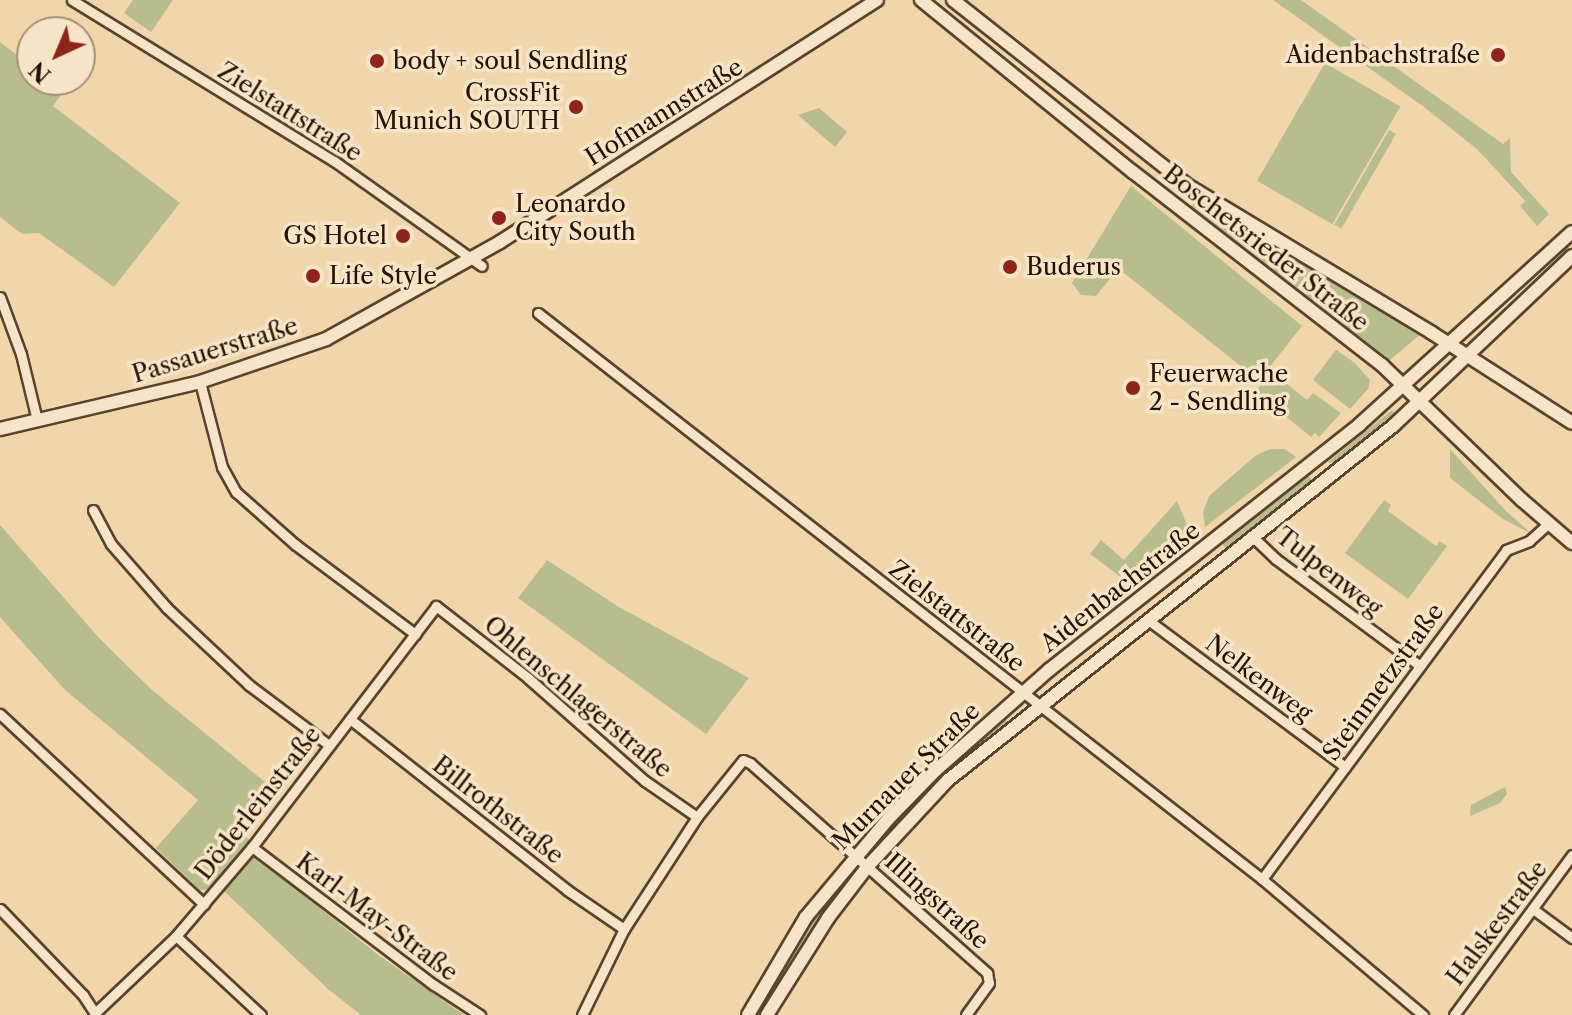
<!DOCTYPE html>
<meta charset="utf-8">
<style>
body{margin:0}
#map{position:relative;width:1572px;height:1015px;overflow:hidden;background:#f1d6ab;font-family:"Libre Caslon Text",serif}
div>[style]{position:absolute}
.green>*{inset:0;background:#b7be8b;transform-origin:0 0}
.roads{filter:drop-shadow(2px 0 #5a432c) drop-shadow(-2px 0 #5a432c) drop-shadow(0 2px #5a432c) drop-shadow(0 -2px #5a432c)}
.street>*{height:9px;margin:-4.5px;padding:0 4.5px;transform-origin:4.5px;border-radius:4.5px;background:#f6e4c8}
.secondary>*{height:12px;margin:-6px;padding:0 6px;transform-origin:6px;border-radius:6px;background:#f6e4c8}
.dots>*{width:22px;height:22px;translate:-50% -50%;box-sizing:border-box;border:4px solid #f6e4c8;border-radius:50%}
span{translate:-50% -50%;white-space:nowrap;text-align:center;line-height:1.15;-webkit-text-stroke:7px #f6e4c8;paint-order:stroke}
.poi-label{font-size:24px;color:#271201}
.right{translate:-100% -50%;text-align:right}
.left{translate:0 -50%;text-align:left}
.street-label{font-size:24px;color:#271201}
.north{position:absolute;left:16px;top:16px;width:80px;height:80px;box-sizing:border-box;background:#f6e4c8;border:2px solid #a39078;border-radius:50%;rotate:224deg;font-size:22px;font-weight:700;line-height:32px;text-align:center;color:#271201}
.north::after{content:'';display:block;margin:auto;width:28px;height:36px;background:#8f2418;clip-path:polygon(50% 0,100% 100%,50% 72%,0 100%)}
</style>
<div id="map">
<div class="green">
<i style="clip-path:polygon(133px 0,173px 0,151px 32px,124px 13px)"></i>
<i style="clip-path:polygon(1273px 0,1301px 0,1503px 144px,1510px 138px,1511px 172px,1549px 214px,1537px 226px,1520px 206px,1525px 201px,1478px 150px,1424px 107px)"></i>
<i style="clip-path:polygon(0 42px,32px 67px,32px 80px,49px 80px,64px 91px,53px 106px,180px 203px,114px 287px,39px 233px,22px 234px,0 217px)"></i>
<i style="left:1325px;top:63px;width:87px;height:136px;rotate:30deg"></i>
<i style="clip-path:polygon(819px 108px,847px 132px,835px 147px,798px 115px)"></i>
<i style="left:1389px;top:130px;width:8px;height:109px;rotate:30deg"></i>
<i style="clip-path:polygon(1131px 186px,1302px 326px,1268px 369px,1307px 400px,1313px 393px,1341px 413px,1319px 437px,1315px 433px,1311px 437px,1255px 392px,1262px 383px,1124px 273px,1117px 270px,1096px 296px,1081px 295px,1072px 283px)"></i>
<i style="clip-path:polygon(1195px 201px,1262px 241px,1422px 333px,1390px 360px,1189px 212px)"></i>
<i style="clip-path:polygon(1336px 350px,1355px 363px,1370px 380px,1368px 389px,1350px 409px,1313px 380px)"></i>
<i style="clip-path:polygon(1392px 410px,1395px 413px,1334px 464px,1328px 462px)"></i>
<i style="clip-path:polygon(1270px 449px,1285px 449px,1296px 457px,1205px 527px,1203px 512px,1209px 496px,1255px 456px)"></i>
<i style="clip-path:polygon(1450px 449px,1506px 511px,1532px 534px,1503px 519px,1450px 478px)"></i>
<i style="clip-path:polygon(1307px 475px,1313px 480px,1310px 486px,1228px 549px,1223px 545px,1223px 541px)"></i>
<i style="clip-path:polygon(1384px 500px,1391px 505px,1388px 511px,1436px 546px,1440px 541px,1447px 546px,1408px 599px,1345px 553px)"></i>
<i style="clip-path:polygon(1177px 501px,1192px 537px,1130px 584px,1090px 554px,1101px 540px,1124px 560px)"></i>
<i style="clip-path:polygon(0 525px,100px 639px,152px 690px,276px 791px,243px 835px,251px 841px,209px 889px,200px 890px,156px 848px,198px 800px,65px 690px,0 617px)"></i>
<i style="clip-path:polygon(547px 560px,619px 607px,749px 678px,706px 734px,518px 598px)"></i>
<i style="clip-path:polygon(1002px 716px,1007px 722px,917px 803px,879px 845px,875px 845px,912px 799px)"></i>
<i style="clip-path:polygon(1505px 787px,1507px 794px,1500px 803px,1470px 816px,1471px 805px)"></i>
<i style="clip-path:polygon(255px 856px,377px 954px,464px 1015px,361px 1015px,328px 989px,224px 891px,222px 886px,248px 857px)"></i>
<i style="clip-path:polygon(850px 875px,851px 880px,814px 928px,760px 1015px,753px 1015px,809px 924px)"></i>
</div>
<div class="roads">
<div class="street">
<i style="left:72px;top:0;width:308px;rotate:31.6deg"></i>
<i style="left:334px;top:161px;width:181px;rotate:35.4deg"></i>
<i style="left:0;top:297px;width:61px;rotate:69.8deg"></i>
<i style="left:21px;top:354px;width:68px;rotate:76.4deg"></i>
<i style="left:538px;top:313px;width:919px;rotate:38.02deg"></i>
<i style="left:1262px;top:879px;width:211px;rotate:40.2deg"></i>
<i style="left:200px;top:382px;width:88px;rotate:75.5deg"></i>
<i style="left:222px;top:467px;width:29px;rotate:61deg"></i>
<i style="left:236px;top:492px;width:80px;rotate:41.5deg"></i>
<i style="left:296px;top:545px;width:149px;rotate:36.8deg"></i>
<i style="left:93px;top:510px;width:38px;rotate:62deg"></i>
<i style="left:111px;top:544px;width:85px;rotate:48.8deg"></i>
<i style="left:167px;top:608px;width:112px;rotate:43.2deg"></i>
<i style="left:249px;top:685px;width:100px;rotate:36.9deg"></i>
<i style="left:1254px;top:538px;width:30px;rotate:44deg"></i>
<i style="left:1276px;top:559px;width:179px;rotate:36.6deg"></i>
<i style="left:1148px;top:620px;width:246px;rotate:36.7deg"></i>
<i style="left:0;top:714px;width:279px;rotate:43deg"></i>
<i style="left:350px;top:719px;width:276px;rotate:38.2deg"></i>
<i style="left:567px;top:890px;width:69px;rotate:34.4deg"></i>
<i style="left:252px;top:847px;width:228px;rotate:37.2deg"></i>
<i style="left:434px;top:985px;width:55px;rotate:33.1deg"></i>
<i style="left:1262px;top:879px;width:410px;rotate:-53.4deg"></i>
<i style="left:1506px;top:550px;width:25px;rotate:-21deg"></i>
<i style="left:1529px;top:541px;width:25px;rotate:-42deg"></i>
<i style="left:0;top:909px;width:120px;rotate:46deg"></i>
<i style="left:83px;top:995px;width:24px;rotate:57deg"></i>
<i style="left:1533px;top:909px;width:49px;rotate:36.6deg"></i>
<i style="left:176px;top:936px;width:116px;rotate:42.9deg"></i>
<i style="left:96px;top:1012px;width:110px;rotate:-43.5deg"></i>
<i style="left:176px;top:936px;width:117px;rotate:-49.5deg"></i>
<i style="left:252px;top:847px;width:303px;rotate:-52.6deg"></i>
<i style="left:436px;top:606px;width:117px;rotate:38deg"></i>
<i style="left:528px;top:678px;width:156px;rotate:41.4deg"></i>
<i style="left:645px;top:781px;width:63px;rotate:34.7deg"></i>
<i style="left:582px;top:1015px;width:96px;rotate:-64deg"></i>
<i style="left:624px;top:929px;width:134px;rotate:-56.9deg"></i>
<i style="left:697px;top:817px;width:73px;rotate:-51.1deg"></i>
<i style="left:743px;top:760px;width:8px;rotate:23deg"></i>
<i style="left:750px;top:763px;width:317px;rotate:41.5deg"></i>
<i style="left:987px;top:973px;width:10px;rotate:79deg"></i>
<i style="left:989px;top:983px;width:39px;rotate:126deg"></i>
<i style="left:1454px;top:1015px;width:199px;rotate:-53.6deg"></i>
</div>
<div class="secondary">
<i style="left:921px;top:0;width:273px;rotate:39.1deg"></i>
<i style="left:1133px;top:172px;width:315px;rotate:37.8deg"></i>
<i style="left:1382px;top:365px;width:194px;rotate:44deg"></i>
<i style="left:1522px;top:500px;width:66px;rotate:40.7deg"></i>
<i style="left:953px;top:0;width:298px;rotate:38.3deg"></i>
<i style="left:1187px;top:185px;width:286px;rotate:31.1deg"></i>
<i style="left:1432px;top:333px;width:166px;rotate:32.7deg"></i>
<i style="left:0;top:429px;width:205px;rotate:-13.2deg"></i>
<i style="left:200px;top:382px;width:133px;rotate:-18.8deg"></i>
<i style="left:326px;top:339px;width:199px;rotate:-29.1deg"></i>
<i style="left:500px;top:242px;width:448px;rotate:-32.7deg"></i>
<i style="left:748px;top:1015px;width:114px;rotate:-59.4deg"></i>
<i style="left:806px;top:917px;width:129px;rotate:-50deg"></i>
<i style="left:889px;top:818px;width:67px;rotate:-45.6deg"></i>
<i style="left:936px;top:770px;width:151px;rotate:-41.5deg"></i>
<i style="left:1049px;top:670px;width:395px;rotate:-38.3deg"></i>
<i style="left:1359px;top:425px;width:287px;rotate:-42.2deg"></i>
<i style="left:767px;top:1015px;width:115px;rotate:-57.8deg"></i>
<i style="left:828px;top:918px;width:66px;rotate:-52.4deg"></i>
<i style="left:868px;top:866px;width:117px;rotate:-47.1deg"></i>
<i style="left:948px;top:780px;width:569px;rotate:-38.5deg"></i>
<i style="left:1393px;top:426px;width:247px;rotate:-43.5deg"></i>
</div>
</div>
<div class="dots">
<i style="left:1498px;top:55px;background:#8f2418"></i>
<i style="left:377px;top:61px;background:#8f2418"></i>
<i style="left:576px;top:107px;background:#8f2418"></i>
<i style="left:499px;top:218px;background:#8f2418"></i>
<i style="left:403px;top:236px;background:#8f2418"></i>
<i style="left:1010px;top:267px;background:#8f2418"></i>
<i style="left:313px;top:276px;background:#8f2418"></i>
<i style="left:1133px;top:388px;background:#8f2418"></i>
</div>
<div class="poi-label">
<span class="right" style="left:1480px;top:55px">Aidenbachstraße</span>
<span class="left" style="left:393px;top:61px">body + soul Sendling</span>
<span class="right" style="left:560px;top:107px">CrossFit<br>Munich SOUTH</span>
<span class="left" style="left:515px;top:218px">Leonardo<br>City South</span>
<span class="right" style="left:387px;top:236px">GS Hotel</span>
<span class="left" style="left:1026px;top:267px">Buderus</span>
<span class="left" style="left:329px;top:276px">Life Style</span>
<span class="left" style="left:1149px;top:388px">Feuerwache<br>2 - Sendling</span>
</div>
<div class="street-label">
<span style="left:290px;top:112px;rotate:32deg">Zielstattstraße</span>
<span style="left:664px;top:112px;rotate:-32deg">Hofmannstraße</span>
<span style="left:1266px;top:248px;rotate:38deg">Boschetsrieder Straße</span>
<span style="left:215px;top:350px;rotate:-17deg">Passauerstraße</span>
<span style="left:1329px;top:572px;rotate:38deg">Tulpenweg</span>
<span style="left:1120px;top:587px;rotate:-38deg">Aidenbachstraße</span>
<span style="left:957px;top:616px;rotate:38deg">Zielstattstraße</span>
<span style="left:1259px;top:678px;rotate:37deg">Nelkenweg</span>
<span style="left:1383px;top:682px;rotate:-54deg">Steinmetzstraße</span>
<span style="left:578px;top:697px;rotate:40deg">Ohlenschlagerstraße</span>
<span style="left:906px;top:776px;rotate:-45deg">Murnauer Straße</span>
<span style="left:258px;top:803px;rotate:-52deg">Döderleinstraße</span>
<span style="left:498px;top:810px;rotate:38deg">Billrothstraße</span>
<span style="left:937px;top:901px;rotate:42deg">Illingstraße</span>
<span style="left:377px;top:917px;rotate:37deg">Karl-May-Straße</span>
<span style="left:1497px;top:923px;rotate:-53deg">Halskestraße</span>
</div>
<div class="north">N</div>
</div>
